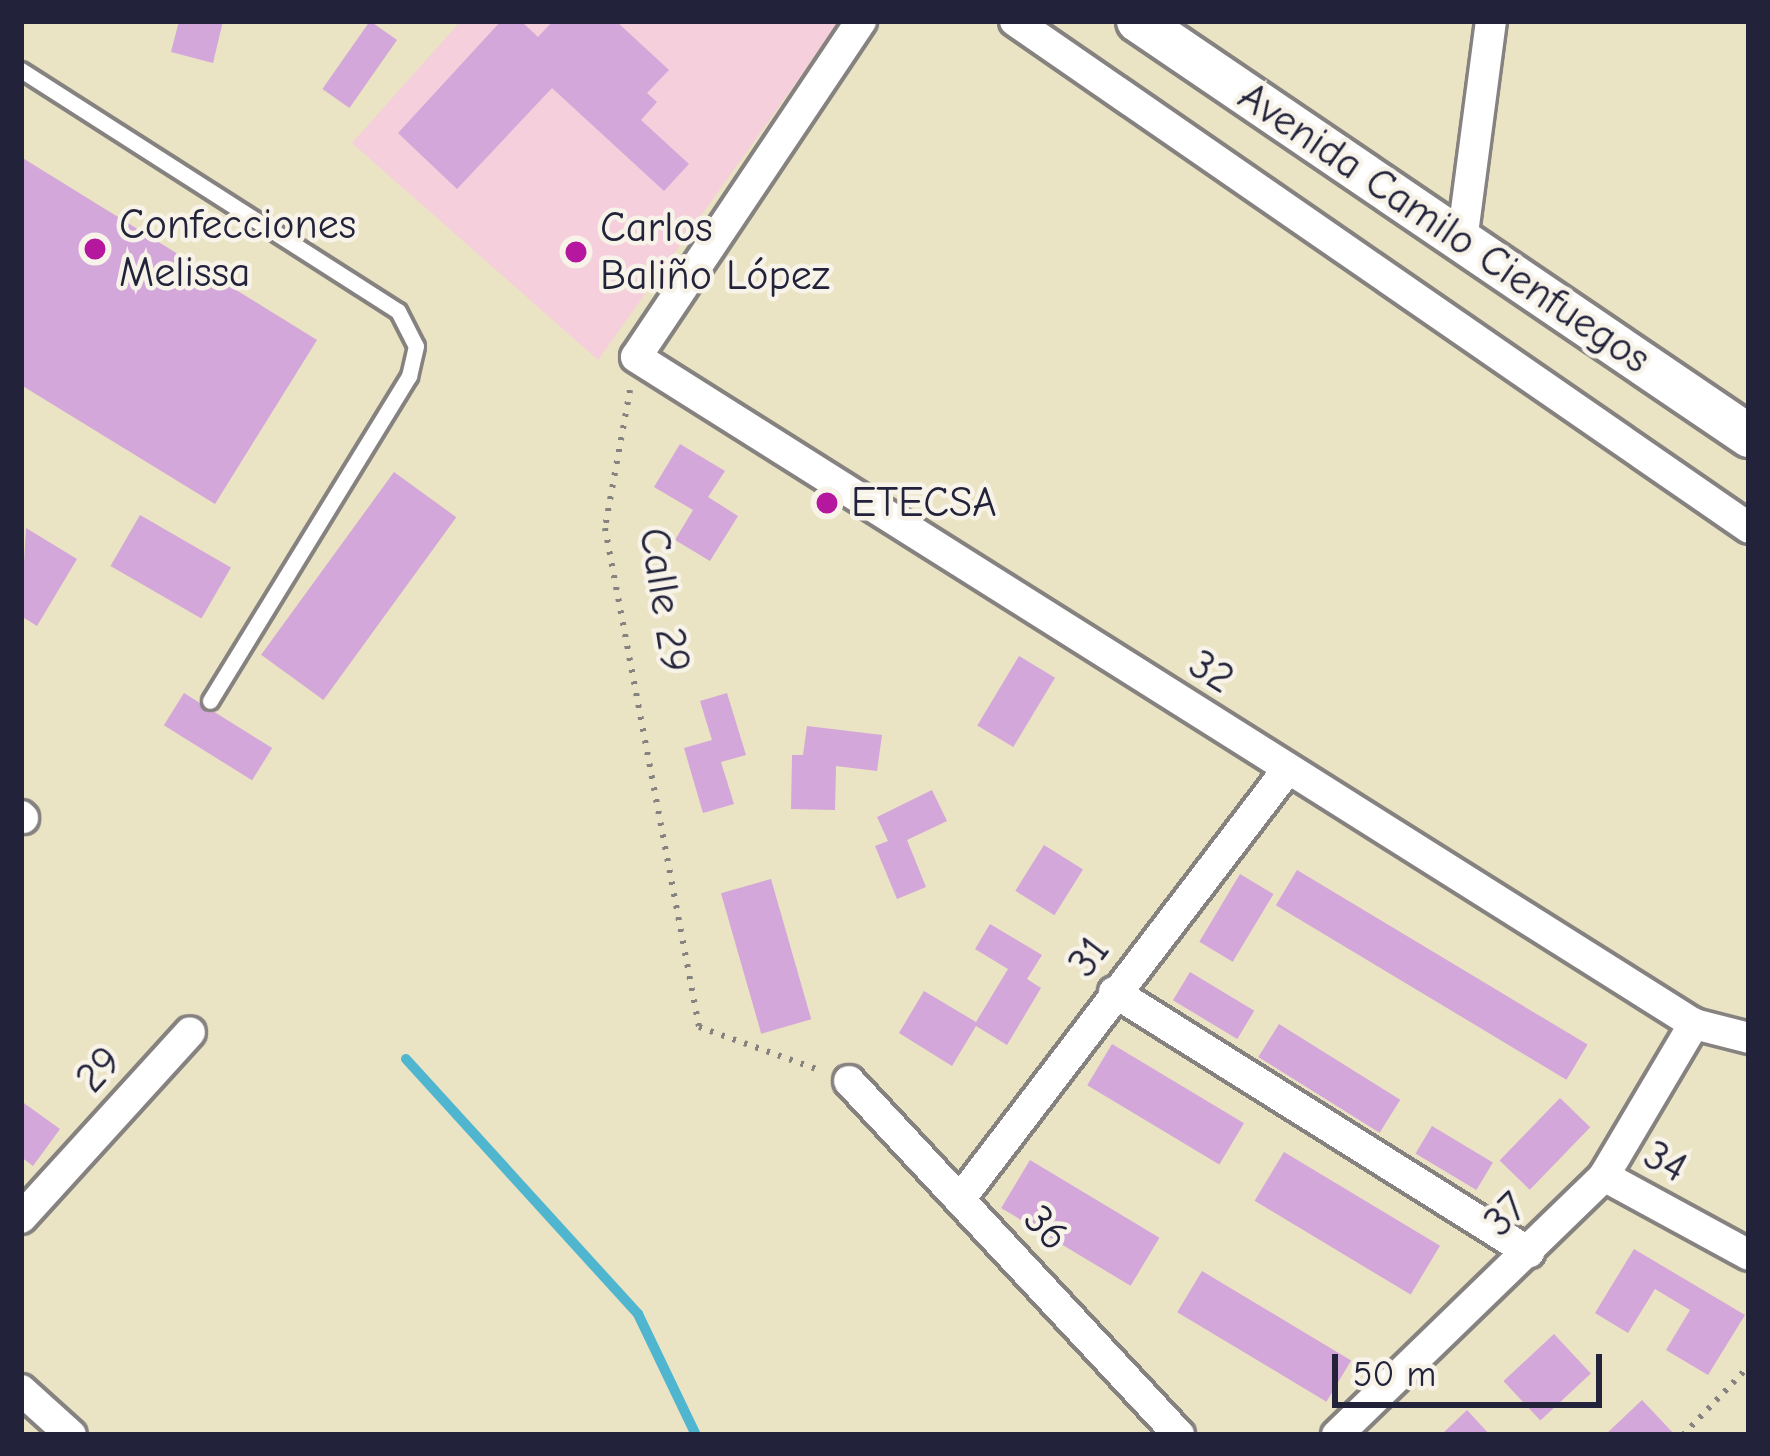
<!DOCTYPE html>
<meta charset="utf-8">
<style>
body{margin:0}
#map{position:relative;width:1770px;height:1456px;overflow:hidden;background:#eae3c4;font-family:"Comic Neue",sans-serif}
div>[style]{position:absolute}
.built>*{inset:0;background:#f5cfdb}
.stream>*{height:10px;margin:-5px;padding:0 5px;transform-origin:5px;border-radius:5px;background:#50b6cf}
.building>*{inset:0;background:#d3a7d9;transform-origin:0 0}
.path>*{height:6px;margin-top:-3px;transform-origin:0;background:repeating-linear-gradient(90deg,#868280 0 3px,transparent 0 12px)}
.roads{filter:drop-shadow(3px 0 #868280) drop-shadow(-3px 0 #868280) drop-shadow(0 3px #868280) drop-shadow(0 -3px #868280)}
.lane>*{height:15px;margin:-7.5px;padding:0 7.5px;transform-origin:7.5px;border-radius:7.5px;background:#fff}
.street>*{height:30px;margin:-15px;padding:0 15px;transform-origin:15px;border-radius:15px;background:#fff}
.secondary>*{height:42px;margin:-21px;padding:0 21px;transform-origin:21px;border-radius:21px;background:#fff}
.dots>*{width:33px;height:33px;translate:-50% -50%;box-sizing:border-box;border:6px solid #f7f3e8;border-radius:50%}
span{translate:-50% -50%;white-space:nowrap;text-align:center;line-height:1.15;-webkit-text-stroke:9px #f7f3e8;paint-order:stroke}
.poi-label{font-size:42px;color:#22223b}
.left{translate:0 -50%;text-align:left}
.street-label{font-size:42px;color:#22223b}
.frame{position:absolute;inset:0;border:24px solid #22223b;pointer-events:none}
.scale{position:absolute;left:1332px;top:1354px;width:270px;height:54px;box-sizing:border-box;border:6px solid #22223b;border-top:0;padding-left:15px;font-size:36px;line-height:42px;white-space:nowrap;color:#22223b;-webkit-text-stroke:9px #f7f3e8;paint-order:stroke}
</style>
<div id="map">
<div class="built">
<i style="clip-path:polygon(461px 21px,840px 21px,598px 360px,352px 143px)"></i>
</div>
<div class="stream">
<i style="left:406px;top:1059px;width:345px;rotate:47.7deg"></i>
<i style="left:638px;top:1314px;width:134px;rotate:64.4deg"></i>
</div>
<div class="building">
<i style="clip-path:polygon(179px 21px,223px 21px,213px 63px,171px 52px)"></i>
<i style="left:370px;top:21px;width:33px;height:83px;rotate:35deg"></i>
<i style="clip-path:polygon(501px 21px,521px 21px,538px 37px,553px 21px,616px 21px,669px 70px,647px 93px,657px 102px,641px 120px,689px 164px,664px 191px,552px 88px,457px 189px,398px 133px)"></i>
<i style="clip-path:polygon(21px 157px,317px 340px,215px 504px,21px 385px)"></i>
<i style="clip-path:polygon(680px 444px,725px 471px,708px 497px,738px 516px,710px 561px,675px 540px,693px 510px,654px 487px)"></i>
<i style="left:394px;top:472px;width:77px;height:226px;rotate:36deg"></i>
<i style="left:140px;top:515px;width:105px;height:59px;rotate:30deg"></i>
<i style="clip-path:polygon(26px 528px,77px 559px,37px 626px,21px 616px)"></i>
<i style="left:1019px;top:656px;width:42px;height:81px;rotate:31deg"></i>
<i style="left:184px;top:693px;width:104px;height:38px;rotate:32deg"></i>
<i style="clip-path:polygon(727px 693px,746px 755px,721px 762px,734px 804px,703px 813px,684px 748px,712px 740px,700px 701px)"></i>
<i style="clip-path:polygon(807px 726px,882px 735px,877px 771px,836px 766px,835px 810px,791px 809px,792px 755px,803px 755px)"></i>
<i style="clip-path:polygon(932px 790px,947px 821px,907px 840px,926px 887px,897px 899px,875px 846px,888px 841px,877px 817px)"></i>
<i style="left:1044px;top:845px;width:46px;height:54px;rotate:32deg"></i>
<i style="left:1297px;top:870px;width:339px;height:41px;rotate:31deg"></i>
<i style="left:1240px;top:874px;width:39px;height:79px;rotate:31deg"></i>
<i style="left:771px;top:879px;width:146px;height:52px;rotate:74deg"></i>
<i style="clip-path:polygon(990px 924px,1042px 955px,1027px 979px,1041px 988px,1007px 1045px,976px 1026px,952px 1066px,899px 1033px,924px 991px,976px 1022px,1008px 969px,975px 949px)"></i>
<i style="left:1190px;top:972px;width:75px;height:33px;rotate:31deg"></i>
<i style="left:1279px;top:1024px;width:143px;height:39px;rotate:32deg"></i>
<i style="left:1112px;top:1044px;width:154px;height:48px;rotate:31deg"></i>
<i style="left:1560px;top:1098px;width:42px;height:87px;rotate:44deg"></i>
<i style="clip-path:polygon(21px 1101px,60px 1129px,33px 1166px,21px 1157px)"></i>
<i style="left:1432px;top:1126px;width:71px;height:32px;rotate:31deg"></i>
<i style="left:1284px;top:1152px;width:182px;height:57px;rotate:31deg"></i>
<i style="left:1030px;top:1160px;width:151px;height:56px;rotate:31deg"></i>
<i style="clip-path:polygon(1634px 1249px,1745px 1315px,1708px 1375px,1666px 1350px,1690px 1310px,1655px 1289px,1628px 1333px,1595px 1313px)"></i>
<i style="left:1202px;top:1271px;width:174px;height:48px;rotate:31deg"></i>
<i style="left:1554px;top:1334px;width:54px;height:69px;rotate:47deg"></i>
<i style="clip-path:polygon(1642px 1400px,1675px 1435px,1605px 1435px)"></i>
<i style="clip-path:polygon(1467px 1410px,1490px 1435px,1441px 1435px)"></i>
</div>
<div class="path">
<i style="left:630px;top:390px;width:140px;rotate:100.3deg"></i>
<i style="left:605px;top:528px;width:508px;rotate:79.33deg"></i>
<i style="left:699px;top:1027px;width:131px;rotate:19.7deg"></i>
<i style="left:1683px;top:1435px;width:95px;rotate:-46.3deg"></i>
</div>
<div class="roads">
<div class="lane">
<i style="left:21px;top:70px;width:447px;rotate:32.6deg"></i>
<i style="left:398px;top:311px;width:39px;rotate:63deg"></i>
<i style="left:416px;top:346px;width:31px;rotate:103deg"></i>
<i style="left:409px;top:376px;width:381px;rotate:121.5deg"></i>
</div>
<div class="street">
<i style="left:861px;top:21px;width:404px;rotate:123.8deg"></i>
<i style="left:636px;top:357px;width:1251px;rotate:32.23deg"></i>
<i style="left:1694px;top:1024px;width:57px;rotate:14.3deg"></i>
<i style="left:1015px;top:21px;width:892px;rotate:34.63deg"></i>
<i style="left:1462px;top:241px;width:222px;rotate:-82.5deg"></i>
<i style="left:21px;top:816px;width:3px;rotate:45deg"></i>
<i style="left:1114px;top:992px;width:490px;rotate:32.1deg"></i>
<i style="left:849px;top:1081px;width:484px;rotate:47deg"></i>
<i style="left:1604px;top:1176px;width:165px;rotate:28.6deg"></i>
<i style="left:961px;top:1198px;width:538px;rotate:-52.7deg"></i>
<i style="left:21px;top:1218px;width:251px;rotate:-47.7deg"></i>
<i style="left:21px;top:1390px;width:67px;rotate:42deg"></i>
<i style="left:1337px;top:1435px;width:372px;rotate:-44.1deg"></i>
<i style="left:1604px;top:1176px;width:177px;rotate:-59.4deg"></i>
</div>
<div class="secondary">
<i style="left:1138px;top:21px;width:739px;rotate:34.18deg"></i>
</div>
</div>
<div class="dots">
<i style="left:95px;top:249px;background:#b5179e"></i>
<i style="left:576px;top:252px;background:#b5179e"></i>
<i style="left:827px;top:503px;background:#b5179e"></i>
</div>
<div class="poi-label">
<span class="left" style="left:119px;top:249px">Confecciones<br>Melissa</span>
<span class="left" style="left:600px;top:252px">Carlos<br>Baliño López</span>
<span class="left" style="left:851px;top:503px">ETECSA</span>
</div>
<div class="street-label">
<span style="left:1444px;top:228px;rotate:34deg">Avenida Camilo Cienfuegos</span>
<span style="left:664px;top:600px;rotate:81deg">Calle 29</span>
<span style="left:1211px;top:672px;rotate:32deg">32</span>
<span style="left:1089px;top:957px;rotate:-53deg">31</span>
<span style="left:99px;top:1070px;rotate:-48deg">29</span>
<span style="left:1665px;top:1162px;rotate:29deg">34</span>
<span style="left:1506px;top:1215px;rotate:-45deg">37</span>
<span style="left:1046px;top:1228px;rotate:47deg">36</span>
</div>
<div class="frame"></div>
<div class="scale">50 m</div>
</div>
